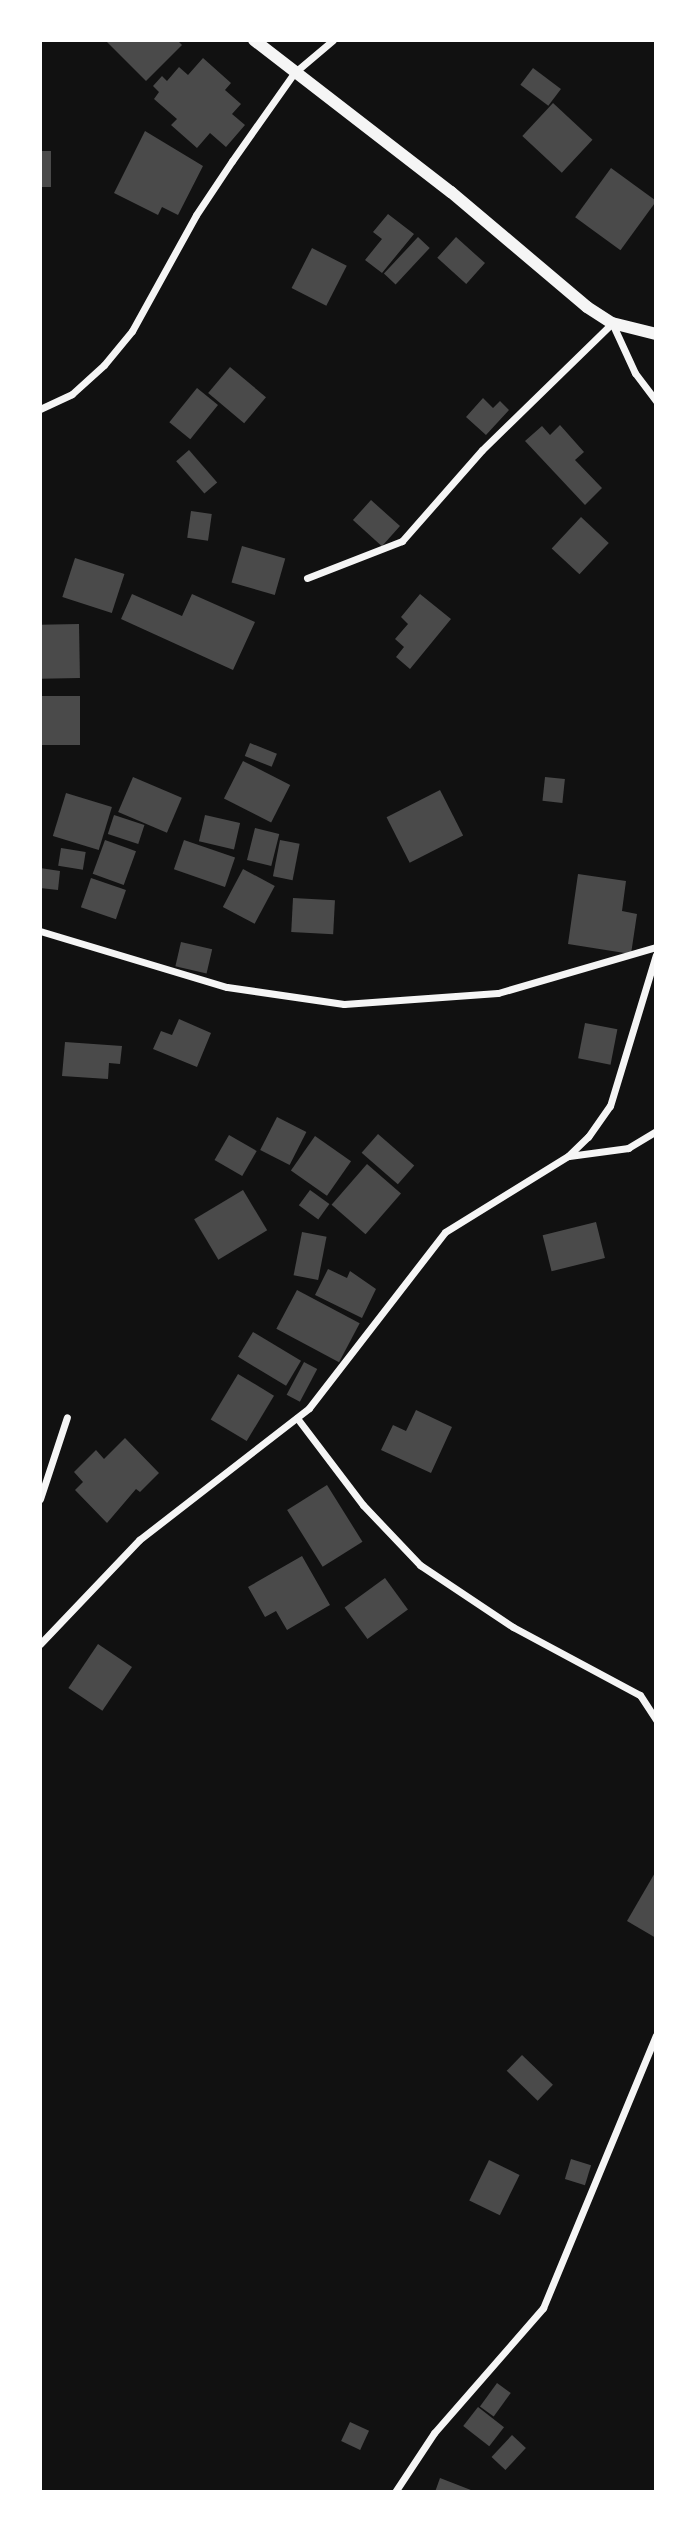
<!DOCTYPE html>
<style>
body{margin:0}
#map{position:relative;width:696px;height:2532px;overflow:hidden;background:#111;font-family:Commissioner,sans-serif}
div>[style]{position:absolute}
.building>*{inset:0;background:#4a4a4a;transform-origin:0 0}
.minor>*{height:7px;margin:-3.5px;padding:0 3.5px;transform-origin:3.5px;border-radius:3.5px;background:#f5f5f5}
.tertiary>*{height:12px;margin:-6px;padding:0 6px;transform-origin:6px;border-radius:6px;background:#f5f5f5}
span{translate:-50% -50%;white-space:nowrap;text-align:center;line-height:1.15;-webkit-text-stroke:7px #fff;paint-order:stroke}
.frame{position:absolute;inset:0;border:42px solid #fff;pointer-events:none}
</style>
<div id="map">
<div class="building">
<i style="clip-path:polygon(105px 40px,177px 40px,182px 45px,146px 81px)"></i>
<i style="clip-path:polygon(203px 58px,231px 83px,225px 90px,241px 104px,232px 114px,245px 125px,226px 147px,210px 133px,197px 148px,171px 125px,177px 119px,154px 99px,159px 92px,153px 86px,162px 76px,167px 81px,179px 67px,188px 75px)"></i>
<i style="left:533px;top:68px;width:35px;height:21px;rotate:37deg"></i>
<i style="left:553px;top:103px;width:54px;height:45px;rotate:43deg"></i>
<i style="clip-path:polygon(145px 131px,203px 166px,178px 215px,162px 207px,158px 215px,114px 193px)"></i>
<i style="left:40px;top:151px;width:11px;height:36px"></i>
<i style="left:611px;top:168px;width:56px;height:61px;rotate:36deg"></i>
<i style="clip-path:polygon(388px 214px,414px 234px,382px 273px,365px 260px,382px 239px,373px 232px)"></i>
<i style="left:418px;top:237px;width:16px;height:50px;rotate:43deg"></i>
<i style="left:456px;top:237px;width:39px;height:28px;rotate:42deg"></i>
<i style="left:312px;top:248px;width:39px;height:45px;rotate:27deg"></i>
<i style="left:230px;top:367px;width:47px;height:34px;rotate:40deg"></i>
<i style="left:197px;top:388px;width:27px;height:44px;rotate:39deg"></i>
<i style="clip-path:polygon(483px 398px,493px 408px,500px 401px,509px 410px,486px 435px,466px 417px)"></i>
<i style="clip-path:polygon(560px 425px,584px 452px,575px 460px,602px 488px,585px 505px,525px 441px,542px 426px,550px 435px)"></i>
<i style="left:189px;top:450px;width:43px;height:17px;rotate:49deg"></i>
<i style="left:371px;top:500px;width:39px;height:27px;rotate:42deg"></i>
<i style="left:191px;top:511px;width:21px;height:27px;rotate:8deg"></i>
<i style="left:581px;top:517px;width:38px;height:43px;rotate:43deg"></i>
<i style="left:242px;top:546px;width:45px;height:38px;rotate:16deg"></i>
<i style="left:75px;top:558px;width:52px;height:41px;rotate:18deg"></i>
<i style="clip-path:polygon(132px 594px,182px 616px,192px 594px,255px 622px,233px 670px,121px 619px)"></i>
<i style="clip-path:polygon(420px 594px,451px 619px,410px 669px,396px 657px,404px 647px,395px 639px,408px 624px,401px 617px)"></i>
<i style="left:79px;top:624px;width:54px;height:39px;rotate:89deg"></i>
<i style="left:40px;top:696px;width:40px;height:49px"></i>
<i style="left:250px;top:743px;width:29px;height:14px;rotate:22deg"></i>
<i style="left:243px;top:761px;width:53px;height:42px;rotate:27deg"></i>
<i style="left:133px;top:777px;width:53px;height:38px;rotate:23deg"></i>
<i style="left:545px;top:777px;width:20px;height:24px;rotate:6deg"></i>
<i style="left:440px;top:790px;width:51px;height:60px;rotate:63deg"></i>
<i style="left:66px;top:793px;width:48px;height:45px;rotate:17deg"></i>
<i style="left:114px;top:815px;width:32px;height:20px;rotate:18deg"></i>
<i style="left:205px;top:815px;width:36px;height:27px;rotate:13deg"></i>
<i style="left:255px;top:828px;width:25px;height:33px;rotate:14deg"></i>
<i style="left:105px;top:840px;width:33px;height:36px;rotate:20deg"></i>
<i style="left:184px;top:840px;width:54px;height:31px;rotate:19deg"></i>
<i style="left:280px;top:840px;width:20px;height:37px;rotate:11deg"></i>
<i style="left:61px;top:848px;width:25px;height:18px;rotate:9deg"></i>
<i style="clip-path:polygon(40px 868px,60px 871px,58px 890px,40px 888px)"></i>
<i style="left:243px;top:869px;width:36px;height:43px;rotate:28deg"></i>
<i style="clip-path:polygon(578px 874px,626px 881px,622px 911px,637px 914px,631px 954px,568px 944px)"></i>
<i style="left:91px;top:878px;width:37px;height:31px;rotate:19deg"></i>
<i style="left:293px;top:898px;width:42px;height:34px;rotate:3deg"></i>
<i style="left:181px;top:942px;width:32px;height:25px;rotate:13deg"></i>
<i style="clip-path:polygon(179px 1019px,211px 1033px,197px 1067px,153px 1049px,161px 1031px,172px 1035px)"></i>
<i style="left:585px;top:1023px;width:33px;height:36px;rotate:11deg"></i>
<i style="clip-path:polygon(65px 1042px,122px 1046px,120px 1064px,109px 1063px,108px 1079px,62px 1076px)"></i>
<i style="left:277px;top:1117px;width:33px;height:37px;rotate:27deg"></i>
<i style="left:378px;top:1134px;width:48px;height:25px;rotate:41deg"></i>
<i style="left:229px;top:1135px;width:32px;height:29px;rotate:30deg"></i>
<i style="left:315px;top:1136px;width:44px;height:42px;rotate:35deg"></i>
<i style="left:367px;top:1164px;width:45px;height:54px;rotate:41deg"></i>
<i style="left:243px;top:1190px;width:47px;height:57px;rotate:59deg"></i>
<i style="left:310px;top:1190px;width:24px;height:19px;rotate:36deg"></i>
<i style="left:596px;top:1222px;width:37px;height:55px;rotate:76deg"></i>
<i style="left:302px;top:1232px;width:25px;height:44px;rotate:11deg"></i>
<i style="clip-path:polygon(328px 1269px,347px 1278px,350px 1271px,376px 1289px,362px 1318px,315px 1295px)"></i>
<i style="left:297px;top:1290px;width:71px;height:44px;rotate:28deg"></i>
<i style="left:253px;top:1332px;width:56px;height:29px;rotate:31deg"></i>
<i style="left:304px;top:1362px;width:15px;height:37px;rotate:28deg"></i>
<i style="left:238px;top:1374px;width:42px;height:53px;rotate:31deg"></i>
<i style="clip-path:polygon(416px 1410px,452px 1427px,431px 1473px,381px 1450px,393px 1425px,406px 1431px)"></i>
<i style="clip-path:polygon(125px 1438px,159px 1473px,140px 1492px,136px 1489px,107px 1523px,75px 1490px,83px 1482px,74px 1472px,96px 1450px,104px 1459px)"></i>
<i style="left:327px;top:1485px;width:67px;height:47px;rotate:58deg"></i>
<i style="clip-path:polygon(302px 1556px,330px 1605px,287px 1630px,276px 1611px,265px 1617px,248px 1587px)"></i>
<i style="left:385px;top:1578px;width:39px;height:50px;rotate:54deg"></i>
<i style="left:98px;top:1644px;width:41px;height:53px;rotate:34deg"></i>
<i style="clip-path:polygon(656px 1871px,656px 1938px,627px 1921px)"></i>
<i style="left:522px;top:2055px;width:43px;height:22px;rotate:44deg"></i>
<i style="left:571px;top:2159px;width:21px;height:21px;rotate:17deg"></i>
<i style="left:489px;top:2160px;width:34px;height:45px;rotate:26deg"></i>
<i style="left:497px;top:2383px;width:17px;height:29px;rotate:36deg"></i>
<i style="left:478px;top:2407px;width:33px;height:24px;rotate:38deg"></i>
<i style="left:350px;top:2422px;width:21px;height:21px;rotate:25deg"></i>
<i style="left:512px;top:2435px;width:19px;height:30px;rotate:43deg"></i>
<i style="clip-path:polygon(440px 2478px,476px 2492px,435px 2492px)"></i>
</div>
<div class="minor">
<i style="left:40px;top:409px;width:35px;rotate:-25deg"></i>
<i style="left:72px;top:394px;width:43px;rotate:-42.2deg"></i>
<i style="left:104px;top:365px;width:44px;rotate:-50.5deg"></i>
<i style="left:132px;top:331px;width:132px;rotate:-61.1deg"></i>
<i style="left:196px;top:215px;width:65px;rotate:-56.3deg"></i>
<i style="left:232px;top:161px;width:108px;rotate:-54.8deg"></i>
<i style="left:294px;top:73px;width:51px;rotate:-40.2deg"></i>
<i style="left:307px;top:578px;width:102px;rotate:-21.3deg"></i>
<i style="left:402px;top:541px;width:121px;rotate:-48.7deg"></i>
<i style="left:482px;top:450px;width:182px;rotate:-44.3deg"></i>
<i style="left:612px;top:323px;width:55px;rotate:65.3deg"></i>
<i style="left:635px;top:373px;width:35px;rotate:53deg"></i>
<i style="left:40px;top:931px;width:195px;rotate:16.7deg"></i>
<i style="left:227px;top:987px;width:118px;rotate:8.3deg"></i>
<i style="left:344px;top:1004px;width:154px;rotate:-4.1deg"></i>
<i style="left:498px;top:993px;width:165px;rotate:-16.2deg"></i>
<i style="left:569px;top:1156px;width:60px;rotate:-7.7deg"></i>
<i style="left:628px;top:1148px;width:33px;rotate:-31deg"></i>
<i style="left:297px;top:1418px;width:109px;rotate:52.8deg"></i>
<i style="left:363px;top:1505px;width:83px;rotate:46.5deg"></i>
<i style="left:420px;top:1565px;width:112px;rotate:33.7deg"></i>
<i style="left:513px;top:1627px;width:144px;rotate:28.2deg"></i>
<i style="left:640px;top:1695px;width:30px;rotate:57deg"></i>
<i style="left:40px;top:1499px;width:86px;rotate:-71.8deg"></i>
<i style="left:40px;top:1644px;width:144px;rotate:-46.4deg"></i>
<i style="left:139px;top:1540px;width:215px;rotate:-37.8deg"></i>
<i style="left:309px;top:1408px;width:222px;rotate:-52.3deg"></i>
<i style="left:445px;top:1232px;width:145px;rotate:-31.7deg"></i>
<i style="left:568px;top:1156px;width:28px;rotate:-44deg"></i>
<i style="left:588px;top:1137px;width:38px;rotate:-55deg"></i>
<i style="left:610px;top:1106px;width:158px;rotate:-73.1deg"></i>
<i style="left:395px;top:2492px;width:71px;rotate:-56.5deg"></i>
<i style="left:434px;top:2433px;width:166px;rotate:-48.9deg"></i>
<i style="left:543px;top:2308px;width:295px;rotate:-67.5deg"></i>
</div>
<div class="tertiary">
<i style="left:254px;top:40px;width:249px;rotate:37.7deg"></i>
<i style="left:451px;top:192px;width:178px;rotate:40.2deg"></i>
<i style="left:587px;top:307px;width:30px;rotate:33deg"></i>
<i style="left:612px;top:323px;width:45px;rotate:14deg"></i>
</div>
<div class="frame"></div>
</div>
